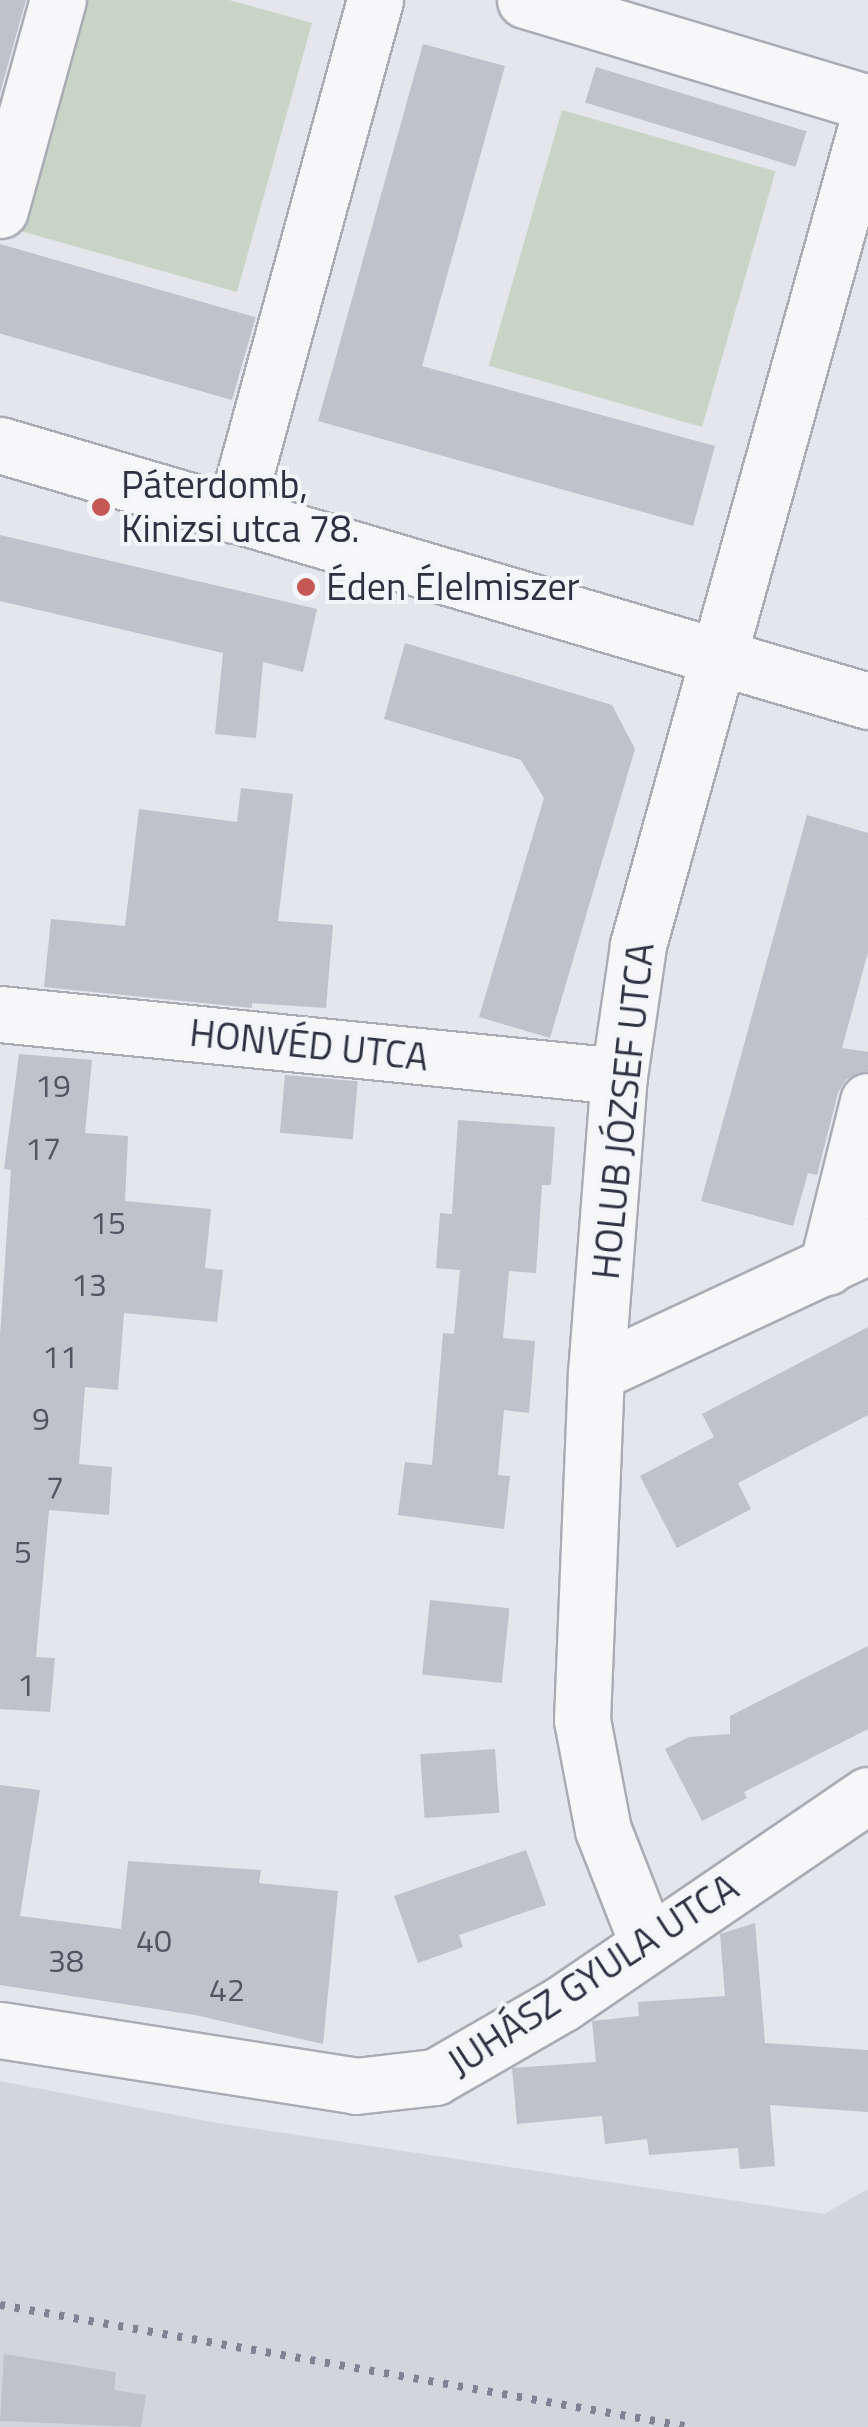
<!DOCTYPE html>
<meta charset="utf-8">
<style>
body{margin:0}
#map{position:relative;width:868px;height:2427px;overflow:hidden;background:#e4e6eb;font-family:"Titillium Web",sans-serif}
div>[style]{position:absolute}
.built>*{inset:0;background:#d3d5dd}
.green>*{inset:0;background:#c7d4c6;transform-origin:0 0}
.building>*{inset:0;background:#bfc1cb;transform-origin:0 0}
.roads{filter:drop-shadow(2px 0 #a9acb5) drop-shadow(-2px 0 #a9acb5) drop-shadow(0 2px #a9acb5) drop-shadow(0 -2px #a9acb5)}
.minor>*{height:55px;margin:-27.5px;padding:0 27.5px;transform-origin:27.5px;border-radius:27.5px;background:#f7f7f9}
.rail>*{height:8px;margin-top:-4px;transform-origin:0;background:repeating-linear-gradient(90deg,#7f8394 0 5px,transparent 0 15px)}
.dots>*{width:28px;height:28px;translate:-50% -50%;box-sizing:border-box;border:5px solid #f4f5f8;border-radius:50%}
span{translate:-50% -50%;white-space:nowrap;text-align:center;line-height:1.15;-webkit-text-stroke:8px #f4f5f8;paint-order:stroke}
.number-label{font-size:32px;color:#525564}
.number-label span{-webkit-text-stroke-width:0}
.poi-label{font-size:38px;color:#2d3142}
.left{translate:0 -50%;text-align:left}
.street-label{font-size:38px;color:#2d3142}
</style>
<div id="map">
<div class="built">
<i style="clip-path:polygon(0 2081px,217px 2123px,824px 2214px,868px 2189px,868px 2427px,0 2427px)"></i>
</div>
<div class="green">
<i style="clip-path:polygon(74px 0,229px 0,312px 23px,237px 292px,10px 228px)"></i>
<i style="left:562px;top:110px;width:222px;height:266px;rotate:16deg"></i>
</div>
<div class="building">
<i style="clip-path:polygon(0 0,26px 0,0 93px)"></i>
<i style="clip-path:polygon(423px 44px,505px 66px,422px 366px,715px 446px,693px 526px,318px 421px)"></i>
<i style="left:596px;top:67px;width:220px;height:37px;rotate:17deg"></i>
<i style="left:0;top:244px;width:266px;height:86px;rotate:16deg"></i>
<i style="clip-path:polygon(0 535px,317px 609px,303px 672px,263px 662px,256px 738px,215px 734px,223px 653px,0 601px)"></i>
<i style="clip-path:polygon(405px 643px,612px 705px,635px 749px,550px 1038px,479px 1017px,544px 798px,521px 760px,384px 719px)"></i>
<i style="clip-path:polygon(241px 788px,293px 794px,278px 921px,333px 925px,326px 1008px,252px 1003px,252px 1008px,44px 987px,51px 919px,125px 926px,139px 809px,237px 822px)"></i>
<i style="clip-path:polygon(807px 815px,868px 833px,868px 952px,842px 1048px,868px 1052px,868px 1071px,846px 1079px,838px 1093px,817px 1175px,808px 1173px,793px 1226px,701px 1201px)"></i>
<i style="clip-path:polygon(19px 1054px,92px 1060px,85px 1133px,128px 1136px,125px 1201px,211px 1209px,205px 1268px,223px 1270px,217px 1322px,124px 1313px,118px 1390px,85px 1387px,79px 1464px,112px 1467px,109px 1515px,49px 1510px,36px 1657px,55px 1658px,50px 1712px,0 1709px,0 1336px,11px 1170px,4px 1169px)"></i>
<i style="left:285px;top:1075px;width:73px;height:58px;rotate:5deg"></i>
<i style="clip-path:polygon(458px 1120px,555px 1127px,551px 1185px,542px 1185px,536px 1273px,509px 1271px,503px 1338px,535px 1341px,529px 1413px,504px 1410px,498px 1475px,510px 1476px,504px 1529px,398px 1515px,405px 1462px,432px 1465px,443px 1333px,454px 1334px,460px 1270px,436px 1268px,440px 1213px,452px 1214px)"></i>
<i style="clip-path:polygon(868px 1327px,868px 1415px,738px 1483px,751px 1509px,677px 1548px,640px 1476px,714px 1437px,702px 1414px)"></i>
<i style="left:430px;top:1600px;width:80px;height:75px;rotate:6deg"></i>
<i style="clip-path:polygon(868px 1646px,868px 1729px,744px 1792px,747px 1798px,702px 1821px,665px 1749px,689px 1737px,730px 1734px,730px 1716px)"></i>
<i style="left:495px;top:1749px;width:64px;height:75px;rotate:86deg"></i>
<i style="clip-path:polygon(0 1785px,40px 1790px,20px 1916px,121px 1929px,128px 1861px,261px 1870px,259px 1883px,338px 1891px,323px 2044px,195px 2015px,0 1985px)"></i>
<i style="clip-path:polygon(526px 1850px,546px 1905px,459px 1935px,463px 1947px,418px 1963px,394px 1896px)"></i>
<i style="clip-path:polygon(755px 1923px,765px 2043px,868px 2050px,868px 2112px,770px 2105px,775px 2166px,740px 2169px,738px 2148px,649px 2155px,647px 2139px,605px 2144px,602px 2116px,517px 2124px,512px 2068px,596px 2062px,592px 2021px,639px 2016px,638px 2002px,725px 1996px,720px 1934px)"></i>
<i style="clip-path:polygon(4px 2354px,116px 2372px,114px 2390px,146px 2395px,141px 2427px,0 2421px)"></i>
</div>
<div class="roads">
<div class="minor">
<i style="left:525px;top:0;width:358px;rotate:16.7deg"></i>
<i style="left:0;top:210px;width:218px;rotate:-74.6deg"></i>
<i style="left:0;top:445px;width:905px;rotate:16.43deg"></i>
<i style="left:234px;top:515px;width:534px;rotate:-74.69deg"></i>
<i style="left:0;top:1014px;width:622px;rotate:5.72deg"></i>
<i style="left:827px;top:1267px;width:171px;rotate:-76.1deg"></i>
<i style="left:596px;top:1373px;width:300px;rotate:-25deg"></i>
<i style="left:647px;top:1942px;width:120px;rotate:-111.4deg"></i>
<i style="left:603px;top:1830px;width:112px;rotate:-100.8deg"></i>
<i style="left:582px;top:1720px;width:347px;rotate:-87.7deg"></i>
<i style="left:596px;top:1373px;width:298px;rotate:-85.6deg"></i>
<i style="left:619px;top:1076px;width:132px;rotate:-81.7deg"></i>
<i style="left:638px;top:945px;width:856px;rotate:-74.42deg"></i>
<i style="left:0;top:2030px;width:360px;rotate:8.9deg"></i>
<i style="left:356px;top:2086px;width:80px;rotate:-6.5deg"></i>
<i style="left:435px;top:2077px;width:148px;rotate:-30deg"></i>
<i style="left:563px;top:2003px;width:369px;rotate:-34.3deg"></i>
</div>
</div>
<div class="rail">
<i style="left:0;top:2305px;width:700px;rotate:10.04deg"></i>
</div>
<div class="dots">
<i style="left:101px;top:507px;background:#c55754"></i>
<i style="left:306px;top:587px;background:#c55754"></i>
</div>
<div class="number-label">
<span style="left:53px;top:1085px">19</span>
<span style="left:43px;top:1148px">17</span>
<span style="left:108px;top:1222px">15</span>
<span style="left:89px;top:1284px">13</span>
<span style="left:60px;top:1356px">11</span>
<span style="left:41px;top:1418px">9</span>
<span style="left:55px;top:1487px">7</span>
<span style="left:23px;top:1551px">5</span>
<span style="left:26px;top:1684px">1</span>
<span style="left:154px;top:1940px">40</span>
<span style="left:66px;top:1960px">38</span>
<span style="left:227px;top:1989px">42</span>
</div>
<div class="poi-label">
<span class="left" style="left:121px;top:507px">Páterdomb,<br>Kinizsi utca 78.</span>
<span class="left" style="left:326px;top:587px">Éden Élelmiszer</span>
</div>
<div class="street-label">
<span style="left:309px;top:1045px;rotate:6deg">HONVÉD UTCA</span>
<span style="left:623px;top:1111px;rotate:-84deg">HOLUB JÓZSEF UTCA</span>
<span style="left:593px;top:1975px;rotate:-33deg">JUHÁSZ GYULA UTCA</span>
</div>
</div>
